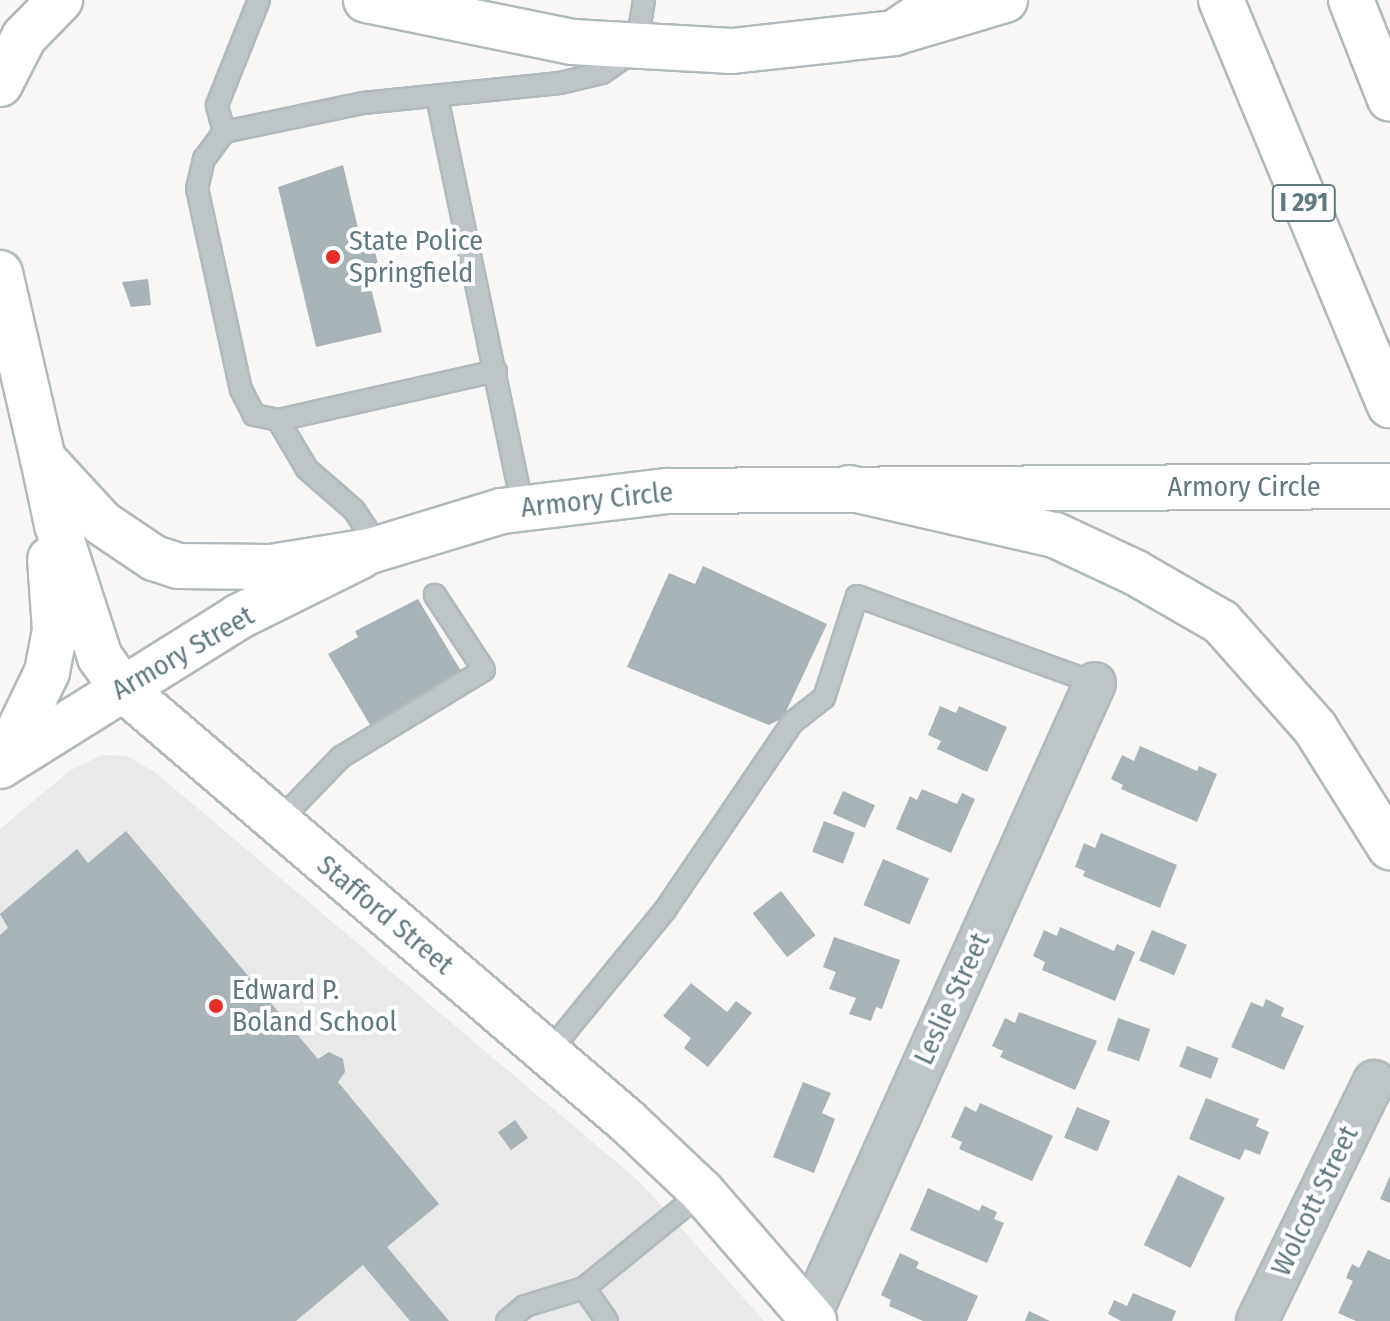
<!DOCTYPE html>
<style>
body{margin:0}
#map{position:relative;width:1390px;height:1321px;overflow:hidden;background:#f8f7f5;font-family:"Fira Sans Condensed",sans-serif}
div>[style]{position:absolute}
.built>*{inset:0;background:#e8e9e8}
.building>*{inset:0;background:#a7b3b6;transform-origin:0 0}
.roads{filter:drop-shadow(2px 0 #b0b9bc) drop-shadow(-2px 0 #b0b9bc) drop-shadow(0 2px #b0b9bc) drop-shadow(0 -2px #b0b9bc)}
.service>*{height:20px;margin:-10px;padding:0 10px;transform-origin:10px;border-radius:10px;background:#bec5c7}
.minor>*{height:40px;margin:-20px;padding:0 20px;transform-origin:20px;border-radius:20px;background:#bec5c7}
.secondary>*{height:44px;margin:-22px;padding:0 22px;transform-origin:22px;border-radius:22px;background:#fff}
.primary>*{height:44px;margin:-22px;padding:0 22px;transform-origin:22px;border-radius:22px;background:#fff}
.motorway>*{height:44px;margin:-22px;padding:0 22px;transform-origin:22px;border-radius:22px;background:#fff}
.dots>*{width:22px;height:22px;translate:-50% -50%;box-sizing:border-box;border:4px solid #fff;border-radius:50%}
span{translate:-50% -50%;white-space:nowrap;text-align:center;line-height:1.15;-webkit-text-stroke:8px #fff;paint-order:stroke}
.shield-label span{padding:2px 6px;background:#fff;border:2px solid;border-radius:6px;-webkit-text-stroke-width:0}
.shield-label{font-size:26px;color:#627980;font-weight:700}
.poi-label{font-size:28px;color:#627980}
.left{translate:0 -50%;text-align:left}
.street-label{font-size:28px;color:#627980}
</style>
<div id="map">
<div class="built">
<i style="clip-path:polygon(102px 755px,127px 756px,156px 773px,641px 1183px,764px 1321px,0 1321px,0 829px,71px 770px)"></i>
</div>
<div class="building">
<i style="clip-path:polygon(343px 165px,363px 249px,374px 247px,381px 277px,369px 280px,382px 332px,316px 347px,278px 187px)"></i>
<i style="clip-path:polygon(148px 279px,151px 305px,131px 307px,122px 282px)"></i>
<i style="clip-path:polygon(703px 566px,827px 624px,783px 718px,769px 725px,627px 667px,669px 573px,695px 584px)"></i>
<i style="clip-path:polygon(418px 599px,461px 671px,370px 725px,328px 654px,358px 637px,355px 631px)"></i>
<i style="clip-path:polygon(940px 706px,956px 713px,959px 706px,1007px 727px,987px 772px,937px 749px,941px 741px,928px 735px)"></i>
<i style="clip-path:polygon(1140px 746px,1197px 771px,1199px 766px,1217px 774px,1197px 822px,1121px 789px,1123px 785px,1111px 779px,1122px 755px,1134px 761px)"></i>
<i style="clip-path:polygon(922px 789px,957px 804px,962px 793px,975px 799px,951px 853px,896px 829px,910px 796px,917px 800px)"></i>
<i style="left:843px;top:791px;width:35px;height:25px;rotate:24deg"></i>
<i style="left:824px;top:821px;width:33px;height:33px;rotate:21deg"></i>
<i style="clip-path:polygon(126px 831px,318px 1059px,329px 1052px,343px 1059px,345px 1072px,338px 1082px,439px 1204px,387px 1247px,449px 1321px,410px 1321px,363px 1265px,296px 1321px,0 1321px,0 935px,8px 928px,0 914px,77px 849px,88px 863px)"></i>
<i style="clip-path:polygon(1101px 833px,1177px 865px,1160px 908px,1083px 876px,1085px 871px,1075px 867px,1084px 843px,1095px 848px)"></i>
<i style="left:883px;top:859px;width:50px;height:50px;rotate:23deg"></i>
<i style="left:781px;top:891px;width:56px;height:36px;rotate:52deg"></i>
<i style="clip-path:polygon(1060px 927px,1114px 951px,1117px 944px,1135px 952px,1115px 1001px,1042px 970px,1045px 962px,1033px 956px,1044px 930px,1057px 936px)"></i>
<i style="left:1152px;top:930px;width:38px;height:33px;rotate:23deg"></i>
<i style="clip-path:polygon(834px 937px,900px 960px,882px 1009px,876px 1007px,871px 1021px,849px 1014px,856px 998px,829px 989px,836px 972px,823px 967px)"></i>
<i style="clip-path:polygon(691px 983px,727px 1012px,736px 1001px,752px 1013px,708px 1067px,684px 1048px,691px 1038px,663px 1016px)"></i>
<i style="clip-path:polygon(1266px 999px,1284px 1008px,1281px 1016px,1304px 1026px,1284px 1070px,1231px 1047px,1251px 1002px,1263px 1007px)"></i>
<i style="clip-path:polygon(1019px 1012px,1097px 1041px,1075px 1090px,1000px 1057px,1003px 1051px,992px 1046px,1005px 1018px,1015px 1023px)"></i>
<i style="left:1118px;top:1018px;width:34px;height:34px;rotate:19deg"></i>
<i style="left:1187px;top:1046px;width:34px;height:22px;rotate:21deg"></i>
<i style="clip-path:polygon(803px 1082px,831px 1093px,822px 1113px,835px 1119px,814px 1173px,773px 1157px)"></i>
<i style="clip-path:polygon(1206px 1098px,1259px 1119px,1256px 1126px,1269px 1132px,1260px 1155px,1245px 1149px,1240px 1160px,1189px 1139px)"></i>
<i style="clip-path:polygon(980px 1103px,1053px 1136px,1032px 1181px,959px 1149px,962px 1142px,951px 1137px,965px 1106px,976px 1112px)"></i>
<i style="left:1077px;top:1107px;width:36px;height:33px;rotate:23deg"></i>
<i style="left:515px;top:1120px;width:22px;height:21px;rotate:54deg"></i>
<i style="left:1178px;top:1175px;width:52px;height:78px;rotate:26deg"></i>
<i style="clip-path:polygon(1390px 1176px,1390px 1203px,1380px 1199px)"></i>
<i style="clip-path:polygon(928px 1188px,979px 1211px,982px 1205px,997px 1212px,994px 1219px,1004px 1223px,987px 1263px,910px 1230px)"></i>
<i style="clip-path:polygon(1368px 1250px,1390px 1260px,1390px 1321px,1356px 1321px,1338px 1313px,1353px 1281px,1346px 1278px,1352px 1264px,1359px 1268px)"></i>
<i style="clip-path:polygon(900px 1253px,919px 1262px,916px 1268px,978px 1296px,967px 1321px,923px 1321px,889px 1306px,891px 1300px,881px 1295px)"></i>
<i style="clip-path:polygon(1133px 1293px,1176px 1311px,1172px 1321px,1121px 1321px,1108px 1314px,1114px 1300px,1127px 1306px)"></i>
<i style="clip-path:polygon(1029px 1311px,1050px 1321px,1025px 1321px)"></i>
</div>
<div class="roads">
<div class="service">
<i style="left:437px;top:97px;width:419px;rotate:78.2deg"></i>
<i style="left:224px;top:132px;width:28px;rotate:-105deg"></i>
<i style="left:217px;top:105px;width:113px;rotate:-68.2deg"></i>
<i style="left:496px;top:371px;width:223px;rotate:167.3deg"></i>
<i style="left:278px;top:420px;width:25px;rotate:-168deg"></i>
<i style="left:254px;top:415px;width:28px;rotate:-117deg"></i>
<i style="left:241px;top:390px;width:206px;rotate:-102.3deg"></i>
<i style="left:197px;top:189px;width:31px;rotate:-77deg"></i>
<i style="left:204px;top:159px;width:34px;rotate:-53deg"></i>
<i style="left:224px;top:132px;width:142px;rotate:-11.8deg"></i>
<i style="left:363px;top:103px;width:198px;rotate:-5.8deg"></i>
<i style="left:560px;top:83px;width:43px;rotate:-13.4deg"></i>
<i style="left:602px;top:73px;width:42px;rotate:-35.2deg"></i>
<i style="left:636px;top:49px;width:50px;rotate:-80.7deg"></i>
<i style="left:278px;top:420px;width:57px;rotate:59.4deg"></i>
<i style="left:307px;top:469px;width:62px;rotate:41.1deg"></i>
<i style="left:354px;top:510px;width:45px;rotate:56.7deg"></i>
<i style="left:277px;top:823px;width:92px;rotate:-45.9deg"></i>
<i style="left:341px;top:757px;width:167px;rotate:-31.3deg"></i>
<i style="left:484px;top:670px;width:90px;rotate:-123.2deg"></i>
<i style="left:548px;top:1053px;width:185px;rotate:-50.7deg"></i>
<i style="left:665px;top:910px;width:227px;rotate:-55.8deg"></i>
<i style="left:793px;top:722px;width:39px;rotate:-38deg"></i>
<i style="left:824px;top:698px;width:107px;rotate:-72.1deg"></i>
<i style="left:857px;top:596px;width:253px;rotate:20.1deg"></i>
<i style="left:584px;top:1288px;width:40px;rotate:55.1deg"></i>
<i style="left:507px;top:1321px;width:23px;rotate:-40deg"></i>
<i style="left:525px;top:1306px;width:62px;rotate:-17deg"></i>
<i style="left:584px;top:1288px;width:152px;rotate:-39.1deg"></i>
</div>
<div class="minor">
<i style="left:810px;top:1316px;width:694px;rotate:-65.76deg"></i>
<i style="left:1257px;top:1321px;width:267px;rotate:-64deg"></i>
</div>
<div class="secondary">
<i style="left:43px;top:459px;width:67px;rotate:78deg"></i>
<i style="left:57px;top:525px;width:139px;rotate:72deg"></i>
<i style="left:100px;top:657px;width:38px;rotate:55deg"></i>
<i style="left:122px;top:688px;width:665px;rotate:40.61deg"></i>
<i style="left:627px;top:1121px;width:103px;rotate:43.4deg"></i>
<i style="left:702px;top:1192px;width:171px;rotate:49deg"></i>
<i style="left:5px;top:759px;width:97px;rotate:-64.2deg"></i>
<i style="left:47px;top:672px;width:43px;rotate:-79.2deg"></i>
<i style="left:55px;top:630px;width:71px;rotate:-94deg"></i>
<i style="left:0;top:766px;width:281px;rotate:-32deg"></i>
<i style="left:238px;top:617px;width:137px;rotate:-26.4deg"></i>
</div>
<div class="primary">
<i style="left:366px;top:0;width:210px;rotate:11.5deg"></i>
<i style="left:572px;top:42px;width:160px;rotate:3.2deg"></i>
<i style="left:732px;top:51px;width:163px;rotate:-6.3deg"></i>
<i style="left:894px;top:33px;width:116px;rotate:-16.6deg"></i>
<i style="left:0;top:84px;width:53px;rotate:-62.9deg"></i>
<i style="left:24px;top:37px;width:52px;rotate:-45.8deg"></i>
<i style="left:0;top:273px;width:191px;rotate:77deg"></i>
<i style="left:43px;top:459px;width:87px;rotate:47.3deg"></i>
<i style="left:102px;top:523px;width:63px;rotate:33.9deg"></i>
<i style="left:154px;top:558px;width:25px;rotate:18deg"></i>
<i style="left:178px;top:566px;width:93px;rotate:0.6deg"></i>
<i style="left:271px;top:567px;width:100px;rotate:-9.2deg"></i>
<i style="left:370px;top:551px;width:138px;rotate:-16.9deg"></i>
<i style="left:502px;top:511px;width:166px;rotate:-6.9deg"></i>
<i style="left:667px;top:491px;width:723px;rotate:-0.4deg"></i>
</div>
<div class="motorway">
<i style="left:1221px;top:0;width:439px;rotate:67.4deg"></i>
<i style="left:1351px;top:0;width:106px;rotate:68.5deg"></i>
<i style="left:894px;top:33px;width:59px;rotate:-34deg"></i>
<i style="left:849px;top:488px;width:211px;rotate:12.9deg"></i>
<i style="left:1055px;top:535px;width:89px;rotate:25.1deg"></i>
<i style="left:1136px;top:573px;width:98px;rotate:30deg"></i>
<i style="left:1221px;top:622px;width:142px;rotate:48.4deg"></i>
<i style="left:1315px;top:728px;width:141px;rotate:57.8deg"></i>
</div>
</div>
<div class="dots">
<i style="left:333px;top:257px;background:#e62d27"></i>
<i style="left:216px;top:1006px;background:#e62d27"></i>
</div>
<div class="shield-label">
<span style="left:1304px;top:203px">I 291</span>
</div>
<div class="poi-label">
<span class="left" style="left:349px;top:257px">State Police<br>Springfield</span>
<span class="left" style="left:232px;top:1006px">Edward P.<br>Boland School</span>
</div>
<div class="street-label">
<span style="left:1244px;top:487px">Armory Circle</span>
<span style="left:597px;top:500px;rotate:-6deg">Armory Circle</span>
<span style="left:183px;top:653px;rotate:-30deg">Armory Street</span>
<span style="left:385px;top:915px;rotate:40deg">Stafford Street</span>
<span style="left:952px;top:999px;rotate:-65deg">Leslie Street</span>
<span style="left:1315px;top:1201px;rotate:-64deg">Wolcott Street</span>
</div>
</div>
